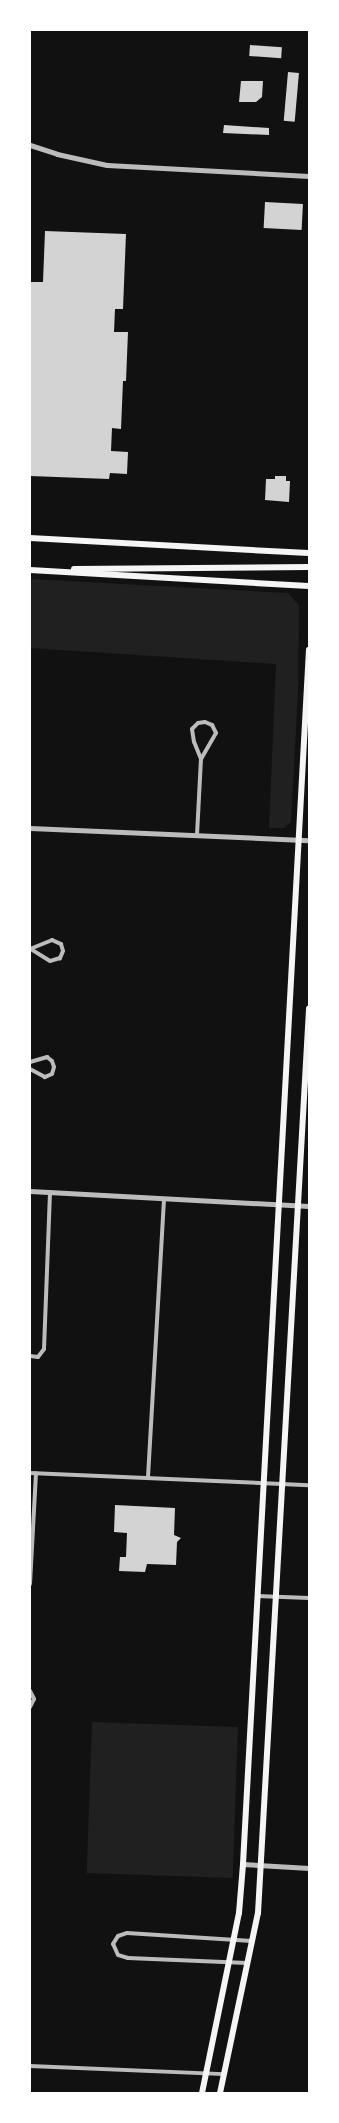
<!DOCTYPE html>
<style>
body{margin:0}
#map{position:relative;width:339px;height:2123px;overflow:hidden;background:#111;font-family:"Work Sans",sans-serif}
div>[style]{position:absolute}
.green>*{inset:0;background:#202020;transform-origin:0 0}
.building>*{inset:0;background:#d3d3d3;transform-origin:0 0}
.minor>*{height:4px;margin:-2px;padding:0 2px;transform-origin:2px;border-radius:2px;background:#bcbcbc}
.tertiary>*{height:5px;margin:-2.5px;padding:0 2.5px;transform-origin:2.5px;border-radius:2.5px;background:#bcbcbc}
.secondary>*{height:6px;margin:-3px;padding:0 3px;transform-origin:3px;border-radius:3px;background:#f5f5f5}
span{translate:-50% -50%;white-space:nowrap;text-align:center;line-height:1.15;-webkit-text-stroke:4px #fff;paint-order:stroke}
.frame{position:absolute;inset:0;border:31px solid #fff;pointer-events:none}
</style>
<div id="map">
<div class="green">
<i style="clip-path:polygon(30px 579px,288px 593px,299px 605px,298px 692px,291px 822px,284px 828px,269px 828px,276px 664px,30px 648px)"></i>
<i style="left:92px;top:1722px;width:146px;height:151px;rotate:2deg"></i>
</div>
<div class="building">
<i style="left:250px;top:45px;width:32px;height:11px;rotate:4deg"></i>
<i style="left:288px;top:72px;width:11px;height:49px;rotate:5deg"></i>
<i style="clip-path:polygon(241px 81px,263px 81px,262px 97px,256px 102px,239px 102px)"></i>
<i style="clip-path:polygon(224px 125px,269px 128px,269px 135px,223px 133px)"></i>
<i style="left:265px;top:202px;width:38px;height:26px;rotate:3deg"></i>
<i style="clip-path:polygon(45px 231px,126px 234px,123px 309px,115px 309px,114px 332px,128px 332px,126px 381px,123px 381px,121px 429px,112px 428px,111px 451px,128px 452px,127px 474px,110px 473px,109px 479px,30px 476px,30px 282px,43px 282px)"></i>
<i style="clip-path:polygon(275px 476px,286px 476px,286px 481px,290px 481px,289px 502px,265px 500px,266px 479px,275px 479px)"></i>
<i style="clip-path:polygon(115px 1505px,175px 1508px,174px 1535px,181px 1538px,177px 1542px,176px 1565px,147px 1564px,145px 1572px,119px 1571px,120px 1557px,126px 1557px,127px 1533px,114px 1532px)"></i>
</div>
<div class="minor">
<i style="left:197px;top:835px;width:76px;rotate:-87deg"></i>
<i style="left:201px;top:759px;width:18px;rotate:-112deg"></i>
<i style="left:194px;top:742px;width:13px;rotate:-99deg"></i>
<i style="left:192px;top:729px;width:8px;rotate:-45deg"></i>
<i style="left:198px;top:723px;width:7px;rotate:-8deg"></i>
<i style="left:205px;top:722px;width:8px;rotate:23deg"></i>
<i style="left:212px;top:725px;width:9px;rotate:63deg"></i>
<i style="left:216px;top:733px;width:30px;rotate:120deg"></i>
<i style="left:30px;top:949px;width:24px;rotate:-22deg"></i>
<i style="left:52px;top:940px;width:10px;rotate:24deg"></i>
<i style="left:61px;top:944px;width:7px;rotate:74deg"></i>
<i style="left:63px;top:951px;width:8px;rotate:113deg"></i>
<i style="left:60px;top:958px;width:10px;rotate:163deg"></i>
<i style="left:50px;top:961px;width:22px;rotate:-148deg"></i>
<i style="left:30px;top:1062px;width:18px;rotate:-16deg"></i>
<i style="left:47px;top:1057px;width:6px;rotate:39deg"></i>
<i style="left:52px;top:1061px;width:6px;rotate:72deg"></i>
<i style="left:54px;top:1067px;width:7px;rotate:106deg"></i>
<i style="left:52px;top:1074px;width:8px;rotate:157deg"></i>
<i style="left:45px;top:1077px;width:17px;rotate:-152deg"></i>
<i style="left:30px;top:1356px;width:8px;rotate:7deg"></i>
<i style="left:38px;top:1357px;width:10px;rotate:-53deg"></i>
<i style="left:44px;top:1349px;width:157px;rotate:-87.8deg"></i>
<i style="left:30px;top:1473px;width:279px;rotate:2.5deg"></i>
<i style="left:148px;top:1477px;width:278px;rotate:-86.7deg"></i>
<i style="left:30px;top:1584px;width:111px;rotate:-86.9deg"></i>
<i style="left:257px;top:1596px;width:52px;rotate:2.2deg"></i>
<i style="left:30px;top:1691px;width:9px;rotate:63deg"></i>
<i style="left:34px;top:1699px;width:9px;rotate:117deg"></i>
<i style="left:247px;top:1963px;width:119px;rotate:-177.6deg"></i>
<i style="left:128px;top:1958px;width:10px;rotate:-163deg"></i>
<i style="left:118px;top:1955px;width:12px;rotate:-114deg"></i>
<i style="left:113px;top:1944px;width:9px;rotate:-58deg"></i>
<i style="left:118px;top:1936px;width:9px;rotate:-18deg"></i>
<i style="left:127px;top:1933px;width:125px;rotate:3.7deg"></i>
<i style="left:30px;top:2066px;width:194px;rotate:2.4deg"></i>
</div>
<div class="tertiary">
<i style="left:30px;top:145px;width:28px;rotate:18deg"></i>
<i style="left:57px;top:154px;width:51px;rotate:12.4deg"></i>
<i style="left:107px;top:165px;width:202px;rotate:3.1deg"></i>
<i style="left:30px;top:828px;width:279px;rotate:2.5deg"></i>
<i style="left:30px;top:1191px;width:279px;rotate:3.1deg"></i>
<i style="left:243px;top:1864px;width:66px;rotate:3.5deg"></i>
</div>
<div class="secondary">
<i style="left:30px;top:538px;width:279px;rotate:3.1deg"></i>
<i style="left:74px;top:569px;width:235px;rotate:-0.5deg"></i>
<i style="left:30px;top:570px;width:279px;rotate:3.3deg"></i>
<i style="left:202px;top:2093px;width:184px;rotate:-78.4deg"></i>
<i style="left:239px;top:1913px;width:49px;rotate:-85.3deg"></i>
<i style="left:243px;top:1864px;width:1216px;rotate:-86.89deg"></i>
<i style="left:220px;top:2093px;width:184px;rotate:-78.1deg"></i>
<i style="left:258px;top:1913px;width:906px;rotate:-86.77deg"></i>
</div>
<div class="frame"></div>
</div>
